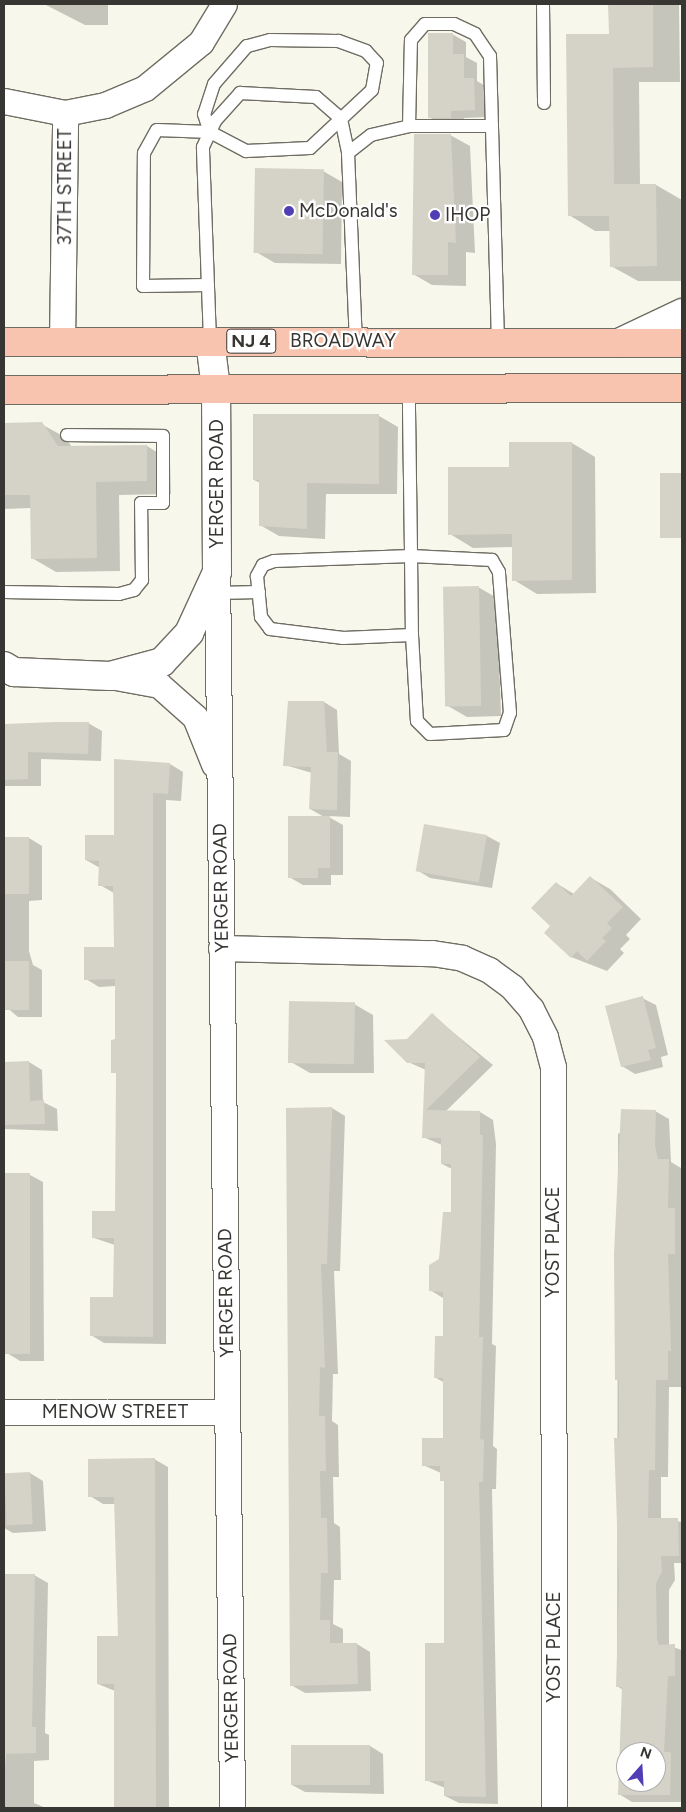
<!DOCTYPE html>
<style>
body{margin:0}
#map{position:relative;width:686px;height:1812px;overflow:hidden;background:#f8f7eb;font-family:Figtree,sans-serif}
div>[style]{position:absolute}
.shadow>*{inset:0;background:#0003;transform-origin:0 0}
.building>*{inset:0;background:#d5d3c8;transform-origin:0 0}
.roads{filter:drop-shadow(1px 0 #6f6d63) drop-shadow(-1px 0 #6f6d63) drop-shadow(0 1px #6f6d63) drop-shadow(0 -1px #6f6d63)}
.service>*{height:12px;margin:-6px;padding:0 6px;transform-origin:6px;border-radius:6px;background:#fff}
.minor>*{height:25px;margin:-12.5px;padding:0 12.5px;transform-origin:12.5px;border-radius:12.5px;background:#fff}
.tertiary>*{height:28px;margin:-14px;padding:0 14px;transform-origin:14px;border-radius:14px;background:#fff}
.primary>*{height:28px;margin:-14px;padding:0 14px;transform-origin:14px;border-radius:14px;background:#f8c4af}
.dots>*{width:14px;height:14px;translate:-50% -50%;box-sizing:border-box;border:2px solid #fff;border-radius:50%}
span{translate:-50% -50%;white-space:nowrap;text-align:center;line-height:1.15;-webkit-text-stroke:4.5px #fff;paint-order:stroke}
.shield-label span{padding:1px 4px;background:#fff;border:1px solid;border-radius:4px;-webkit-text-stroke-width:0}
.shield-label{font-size:18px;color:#373632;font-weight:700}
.street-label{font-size:19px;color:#373632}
.poi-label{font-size:19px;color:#373632}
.left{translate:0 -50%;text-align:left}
.frame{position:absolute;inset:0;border:5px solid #373632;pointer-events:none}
.north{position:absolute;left:616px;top:1742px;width:50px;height:50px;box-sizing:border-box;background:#fff;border:1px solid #afafad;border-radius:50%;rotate:19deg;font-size:14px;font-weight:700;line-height:20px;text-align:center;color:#373632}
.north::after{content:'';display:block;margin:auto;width:18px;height:22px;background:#503eb5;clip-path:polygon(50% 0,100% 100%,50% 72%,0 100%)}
</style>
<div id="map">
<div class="shadow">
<i style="clip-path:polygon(44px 4px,108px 4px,108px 25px,85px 25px)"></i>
<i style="clip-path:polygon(610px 4px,679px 4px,680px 82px,639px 82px,640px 185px,656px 185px,682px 200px,682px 281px,638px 281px,611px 266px,611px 231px,595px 231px,569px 215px,610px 36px)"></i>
<i style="clip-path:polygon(452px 34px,466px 42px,466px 57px,477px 63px,477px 81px,487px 87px,488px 117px,464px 118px,464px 125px,442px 125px,429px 117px)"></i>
<i style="clip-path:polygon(450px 135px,470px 146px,475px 253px,466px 252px,466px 286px,432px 285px,413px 274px)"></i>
<i style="clip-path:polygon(323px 171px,342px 182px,341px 264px,275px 263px,256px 252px)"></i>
<i style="clip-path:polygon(379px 416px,398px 427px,397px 494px,326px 494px,325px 539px,279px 536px,260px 525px,260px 483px,254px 480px)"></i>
<i style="clip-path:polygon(4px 424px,41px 424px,65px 437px,72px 447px,147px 446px,170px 460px,171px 494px,119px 495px,120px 571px,56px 572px,32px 558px,31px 508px,4px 509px)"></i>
<i style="clip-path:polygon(572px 443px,595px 457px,596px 593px,537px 594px,514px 580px,514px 547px,473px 548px,450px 534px,511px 468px)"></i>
<i style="left:661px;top:475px;width:21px;height:63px"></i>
<i style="clip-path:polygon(478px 587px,497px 598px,501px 716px,467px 717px,448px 706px)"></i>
<i style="clip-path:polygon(324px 702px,337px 710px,339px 754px,351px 761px,350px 817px,327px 816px,343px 825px,343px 875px,331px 875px,331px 885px,303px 885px,289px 877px,326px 818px,310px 809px,312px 773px,285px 765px)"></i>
<i style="clip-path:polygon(88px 723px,102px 731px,101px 761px,41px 759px,41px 786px,4px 786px,4px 725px)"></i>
<i style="clip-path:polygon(170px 764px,183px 772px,181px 801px,166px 800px,166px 1344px,104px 1343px,91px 1335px,114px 1298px,115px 1245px,94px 1238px,116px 1212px,116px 986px,99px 987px,86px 979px,115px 948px,114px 893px,100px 885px,100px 868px,86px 860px,115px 836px)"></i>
<i style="clip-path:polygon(487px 836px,500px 843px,492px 888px,430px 878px,417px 870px)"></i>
<i style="clip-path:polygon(4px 838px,29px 838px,42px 846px,42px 900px,29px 901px,29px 951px,33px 965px,42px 970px,42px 1017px,18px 1017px,4px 1005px)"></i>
<i style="clip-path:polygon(591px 878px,610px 889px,641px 919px,626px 935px,630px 939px,620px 949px,624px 953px,607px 971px,571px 957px,552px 926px,556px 883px,574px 894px)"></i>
<i style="clip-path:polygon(642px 998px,656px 1005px,668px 1055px,661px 1057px,663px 1067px,635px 1074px,622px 1066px)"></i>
<i style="clip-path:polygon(354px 1004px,373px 1015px,374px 1073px,310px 1073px,291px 1062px)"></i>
<i style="clip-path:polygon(432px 1015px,493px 1065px,445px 1112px,480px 1112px,493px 1120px,496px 1144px,492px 1344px,496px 1346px,493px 1446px,497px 1449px,496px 1489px,492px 1489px,498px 1804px,459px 1803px,445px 1796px,445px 1788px,426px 1780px,445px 1645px,445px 1483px,441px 1473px,423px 1465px,444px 1439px,445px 1383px,436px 1378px,444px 1337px,443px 1298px,430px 1290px,452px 1214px,452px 1169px,442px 1164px,442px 1145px,423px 1137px,426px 1070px,408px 1062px,407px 1040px)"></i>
<i style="clip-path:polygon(29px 1062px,42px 1070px,43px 1102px,57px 1109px,58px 1131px,4px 1129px,4px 1063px)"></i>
<i style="clip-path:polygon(332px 1108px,345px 1116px,340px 1271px,334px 1271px,338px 1374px,333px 1374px,332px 1421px,338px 1425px,339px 1477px,333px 1477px,334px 1523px,340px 1527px,341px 1580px,334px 1580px,333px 1624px,343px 1629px,343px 1644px,357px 1644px,370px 1652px,371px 1691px,305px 1693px,291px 1685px)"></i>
<i style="clip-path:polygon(evenodd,655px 1111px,669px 1119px,671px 1162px,681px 1168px,681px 1387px,669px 1387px,668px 1477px,661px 1477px,661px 1519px,682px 1522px,682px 1563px,674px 1563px,675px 1580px,669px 1590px,669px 1646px,682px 1650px,682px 1802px,632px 1802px,619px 1794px,623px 1690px,617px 1686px,618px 1134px,655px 1111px,626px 1752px,656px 1752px,656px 1782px,626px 1782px,626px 1752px)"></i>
<i style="clip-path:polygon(4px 1174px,30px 1175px,43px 1182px,44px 1361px,20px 1361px,7px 1353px,4px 1345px)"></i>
<i style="clip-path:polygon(154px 1459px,168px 1467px,169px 1808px,117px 1808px,115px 1691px,98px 1684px,119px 1638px,116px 1504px,103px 1504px,90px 1496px)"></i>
<i style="clip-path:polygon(30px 1473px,43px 1481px,46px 1531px,13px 1533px,4px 1528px,4px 1475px)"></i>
<i style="clip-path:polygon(34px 1575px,48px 1583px,45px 1733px,49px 1735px,49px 1760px,34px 1761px,34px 1803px,46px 1808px,4px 1808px,8px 1655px,4px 1653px,4px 1590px)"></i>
<i style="clip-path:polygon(292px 1746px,370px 1746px,383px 1754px,384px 1794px,305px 1792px,292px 1785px)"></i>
</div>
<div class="building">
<i style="clip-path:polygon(608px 4px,653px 4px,653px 67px,613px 68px,614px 184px,656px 184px,657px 266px,610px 267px,609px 216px,568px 216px,566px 34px,609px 34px)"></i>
<i style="clip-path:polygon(428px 33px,453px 33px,453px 54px,464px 54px,464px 78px,474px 78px,475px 110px,451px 111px,451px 118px,428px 118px)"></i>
<i style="clip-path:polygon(414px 134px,451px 134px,456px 243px,448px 242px,448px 275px,412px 275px)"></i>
<i style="left:255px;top:168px;width:69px;height:85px;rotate:1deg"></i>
<i style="clip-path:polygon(253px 414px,379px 414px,379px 484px,307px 483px,307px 529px,259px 526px,259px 480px,253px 480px)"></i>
<i style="clip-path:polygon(42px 422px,58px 446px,147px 445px,147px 481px,96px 482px,97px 558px,31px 559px,30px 495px,4px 495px,4px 423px)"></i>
<i style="clip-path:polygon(509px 442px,572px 442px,572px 580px,512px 581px,512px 534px,448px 535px,448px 467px,509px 467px)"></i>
<i style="left:682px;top:473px;width:65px;height:22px;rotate:90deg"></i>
<i style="left:479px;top:586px;width:120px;height:36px;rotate:89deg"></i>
<i style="clip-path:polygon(288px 701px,324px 701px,327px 752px,338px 752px,337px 810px,309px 809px,311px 767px,283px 766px)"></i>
<i style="clip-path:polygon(56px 722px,89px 722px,88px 754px,28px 752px,28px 779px,4px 780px,4px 724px)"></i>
<i style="clip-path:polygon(114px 759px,170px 763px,168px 794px,153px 793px,153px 1337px,90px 1336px,90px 1297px,113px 1297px,114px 1238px,92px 1238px,92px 1211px,115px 1211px,116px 1073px,111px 1073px,111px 1040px,115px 1039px,115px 979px,84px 980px,84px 947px,114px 947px,113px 886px,98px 886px,99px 861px,85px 860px,85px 835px,114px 835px)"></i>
<i style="clip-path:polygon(288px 816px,330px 816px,330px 868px,318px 868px,318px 878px,288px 878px)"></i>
<i style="left:424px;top:824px;width:64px;height:48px;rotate:10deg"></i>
<i style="left:4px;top:837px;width:25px;height:57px"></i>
<i style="clip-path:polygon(590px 876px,623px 907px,607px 923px,612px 928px,602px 938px,606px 941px,587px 961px,577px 951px,571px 958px,544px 933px,550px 926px,531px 908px,556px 882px,571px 896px)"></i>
<i style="left:4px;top:961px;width:25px;height:49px"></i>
<i style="clip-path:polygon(643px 996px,656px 1048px,648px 1050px,651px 1060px,621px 1067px,605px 1006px)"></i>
<i style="left:289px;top:1001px;width:66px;height:62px;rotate:1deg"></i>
<i style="clip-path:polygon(432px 1013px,480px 1057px,426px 1110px,480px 1111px,480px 1135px,483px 1135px,479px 1337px,483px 1337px,480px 1439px,484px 1440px,483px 1482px,479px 1482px,486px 1797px,444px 1796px,444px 1781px,425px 1781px,425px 1643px,444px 1643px,444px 1481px,440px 1481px,440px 1466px,422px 1466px,422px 1438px,443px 1438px,443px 1378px,434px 1378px,435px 1336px,443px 1336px,443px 1292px,429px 1291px,429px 1265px,439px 1259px,443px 1212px,451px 1212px,451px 1164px,441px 1164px,441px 1138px,422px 1138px,425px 1063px,407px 1063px,384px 1040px,407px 1039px)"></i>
<i style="clip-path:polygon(29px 1061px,30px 1101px,44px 1100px,45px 1124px,4px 1125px,4px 1062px)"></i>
<i style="clip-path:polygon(332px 1107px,327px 1264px,321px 1264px,325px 1368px,320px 1367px,319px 1416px,325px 1416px,326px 1471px,320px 1471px,321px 1518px,327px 1518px,328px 1573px,321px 1573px,320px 1620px,330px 1620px,330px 1643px,357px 1643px,358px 1684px,290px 1686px,286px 1108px)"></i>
<i style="clip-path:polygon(evenodd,621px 1109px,656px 1110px,655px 1146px,658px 1159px,669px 1159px,668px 1208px,675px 1208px,675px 1254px,668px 1254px,671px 1351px,668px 1351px,668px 1380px,656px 1380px,655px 1470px,649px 1470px,648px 1518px,678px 1518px,679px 1556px,661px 1556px,662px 1572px,656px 1583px,657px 1639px,659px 1645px,675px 1644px,675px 1676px,668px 1676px,664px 1752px,671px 1752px,670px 1795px,618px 1795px,622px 1687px,616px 1687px,619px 1583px,614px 1438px,619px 1438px,619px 1380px,615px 1380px,614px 1253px,621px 1109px,626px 1752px,656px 1752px,656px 1782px,626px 1782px,626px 1752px)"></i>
<i style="left:4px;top:1173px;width:26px;height:181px"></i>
<i style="clip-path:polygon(155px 1458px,156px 1808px,114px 1808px,114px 1684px,97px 1684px,97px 1636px,118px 1636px,114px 1497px,88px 1497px,88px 1459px)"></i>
<i style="left:30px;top:1472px;width:52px;height:26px;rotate:87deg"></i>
<i style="clip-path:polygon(5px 1574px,35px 1574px,32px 1727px,36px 1727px,36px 1753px,4px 1754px)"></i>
<i style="left:291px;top:1745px;width:79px;height:40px"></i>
</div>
<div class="roads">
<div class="service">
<i style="left:543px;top:4px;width:99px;rotate:89.4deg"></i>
<i style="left:409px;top:126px;width:86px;rotate:-88.7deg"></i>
<i style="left:411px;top:40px;width:21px;rotate:-49deg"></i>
<i style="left:425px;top:24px;width:29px"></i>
<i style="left:454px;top:24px;width:23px;rotate:25deg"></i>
<i style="left:475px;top:34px;width:27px;rotate:56deg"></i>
<i style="left:490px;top:56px;width:286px;rotate:88.4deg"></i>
<i style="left:348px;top:153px;width:29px;rotate:-38deg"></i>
<i style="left:371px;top:135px;width:39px;rotate:-13deg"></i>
<i style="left:409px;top:126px;width:83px"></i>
<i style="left:208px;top:285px;width:65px;rotate:179.1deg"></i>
<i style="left:143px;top:286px;width:133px;rotate:-89.6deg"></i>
<i style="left:144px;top:153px;width:26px;rotate:-61deg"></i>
<i style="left:157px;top:130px;width:53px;rotate:2.2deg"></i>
<i style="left:210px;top:132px;width:41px;rotate:27.8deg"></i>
<i style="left:246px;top:151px;width:64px;rotate:-2.7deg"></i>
<i style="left:310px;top:148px;width:85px;rotate:-43.1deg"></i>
<i style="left:372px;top:90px;width:27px;rotate:-80deg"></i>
<i style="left:377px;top:63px;width:16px;rotate:-133deg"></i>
<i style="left:366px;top:51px;width:30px;rotate:-160deg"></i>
<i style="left:338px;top:41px;width:68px;rotate:-179.2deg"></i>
<i style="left:270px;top:40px;width:24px;rotate:165deg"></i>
<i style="left:247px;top:46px;width:50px;rotate:131deg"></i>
<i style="left:214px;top:84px;width:32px;rotate:108deg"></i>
<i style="left:204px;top:114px;width:19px;rotate:72deg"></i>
<i style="left:210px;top:341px;width:194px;rotate:-92.1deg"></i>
<i style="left:203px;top:147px;width:29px;rotate:-65deg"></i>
<i style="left:215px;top:121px;width:38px;rotate:-48deg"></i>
<i style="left:240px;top:93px;width:76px;rotate:3deg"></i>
<i style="left:316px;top:97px;width:33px;rotate:41deg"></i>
<i style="left:341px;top:119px;width:35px;rotate:78deg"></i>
<i style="left:348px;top:153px;width:188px;rotate:87.6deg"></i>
<i style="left:409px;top:391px;width:18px;rotate:90deg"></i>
<i style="left:409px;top:409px;width:147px;rotate:89.2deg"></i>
<i style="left:411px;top:556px;width:79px;rotate:89.3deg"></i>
<i style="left:412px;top:635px;width:86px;rotate:86.7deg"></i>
<i style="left:417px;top:721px;width:18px;rotate:45deg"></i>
<i style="left:430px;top:734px;width:74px;rotate:-3.1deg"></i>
<i style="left:504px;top:730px;width:18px;rotate:-71deg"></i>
<i style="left:510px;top:713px;width:141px;rotate:-94.5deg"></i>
<i style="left:499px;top:572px;width:14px;rotate:-120deg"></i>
<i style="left:492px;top:560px;width:81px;rotate:-177.2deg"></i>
<i style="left:411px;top:556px;width:137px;rotate:177.9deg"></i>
<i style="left:274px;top:561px;width:12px;rotate:160deg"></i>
<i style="left:263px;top:565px;width:13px;rotate:119deg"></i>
<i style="left:257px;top:576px;width:41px;rotate:84.4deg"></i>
<i style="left:261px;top:617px;width:15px;rotate:53deg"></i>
<i style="left:270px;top:629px;width:74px;rotate:7deg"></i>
<i style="left:343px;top:638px;width:69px;rotate:-2.5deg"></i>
<i style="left:4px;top:592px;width:115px;rotate:1deg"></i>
<i style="left:119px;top:594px;width:16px;rotate:-15deg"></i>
<i style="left:134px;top:590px;width:13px;rotate:-51deg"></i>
<i style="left:142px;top:580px;width:77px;rotate:-90.7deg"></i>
<i style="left:141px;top:503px;width:22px"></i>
<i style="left:163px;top:503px;width:67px;rotate:-90deg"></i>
<i style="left:163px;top:436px;width:96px;rotate:-179.4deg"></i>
<i style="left:217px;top:593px;width:42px;rotate:-1.4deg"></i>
</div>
<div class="minor">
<i style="left:4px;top:101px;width:62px;rotate:11.1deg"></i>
<i style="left:65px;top:113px;width:41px;rotate:-11.3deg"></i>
<i style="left:105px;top:105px;width:43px;rotate:-23deg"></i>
<i style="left:145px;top:88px;width:72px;rotate:-39.4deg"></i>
<i style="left:201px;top:42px;width:44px;rotate:-58.8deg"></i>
<i style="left:62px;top:342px;width:229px;rotate:-89.2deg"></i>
<i style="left:217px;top:572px;width:1236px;rotate:89.3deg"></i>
<i style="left:110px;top:676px;width:50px;rotate:10.4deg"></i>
<i style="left:159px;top:685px;width:48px;rotate:41.6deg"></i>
<i style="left:195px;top:717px;width:51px;rotate:68deg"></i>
<i style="left:221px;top:948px;width:211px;rotate:1.4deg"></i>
<i style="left:432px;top:953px;width:30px;rotate:9deg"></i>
<i style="left:462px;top:958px;width:30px;rotate:24deg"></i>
<i style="left:489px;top:970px;width:29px;rotate:36deg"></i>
<i style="left:512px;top:987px;width:29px;rotate:49deg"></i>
<i style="left:531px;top:1009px;width:31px;rotate:63deg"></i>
<i style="left:545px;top:1037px;width:31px;rotate:75deg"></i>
<i style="left:553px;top:1067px;width:741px;rotate:89.92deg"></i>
<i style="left:4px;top:1412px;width:223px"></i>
</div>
<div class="tertiary">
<i style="left:621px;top:342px;width:68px;rotate:-25.4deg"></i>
<i style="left:4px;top:666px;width:12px;rotate:31deg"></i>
<i style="left:14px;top:672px;width:96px;rotate:2.4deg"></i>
<i style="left:110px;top:676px;width:54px;rotate:-15.1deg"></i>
<i style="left:162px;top:662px;width:40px;rotate:-47deg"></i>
<i style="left:189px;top:633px;width:67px;rotate:-65.3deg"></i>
<i style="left:217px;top:572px;width:184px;rotate:-90.3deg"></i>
<i style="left:216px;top:388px;width:47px;rotate:-97.3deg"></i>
</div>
<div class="primary">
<i style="left:4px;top:342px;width:678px;rotate:0.08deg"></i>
<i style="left:4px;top:390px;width:678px;rotate:-0.17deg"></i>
</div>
</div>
<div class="dots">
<i style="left:289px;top:211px;background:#503eb5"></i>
<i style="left:435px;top:215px;background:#503eb5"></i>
</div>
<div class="shield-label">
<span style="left:251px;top:341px">NJ 4</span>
</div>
<div class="street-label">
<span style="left:65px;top:187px;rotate:-90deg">37TH STREET</span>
<span style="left:343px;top:341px">BROADWAY</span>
<span style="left:217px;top:484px;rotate:-90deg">YERGER ROAD</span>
<span style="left:221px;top:888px;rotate:-91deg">YERGER ROAD</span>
<span style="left:553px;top:1242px;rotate:-90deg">YOST PLACE</span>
<span style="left:226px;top:1293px;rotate:-91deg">YERGER ROAD</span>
<span style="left:115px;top:1412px">MENOW STREET</span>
<span style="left:554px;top:1647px;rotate:-90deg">YOST PLACE</span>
<span style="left:231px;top:1698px;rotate:-91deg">YERGER ROAD</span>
</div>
<div class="poi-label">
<span class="left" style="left:299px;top:211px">McDonald's</span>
<span class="left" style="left:445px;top:215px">IHOP</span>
</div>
<div class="frame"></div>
<div class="north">N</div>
</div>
